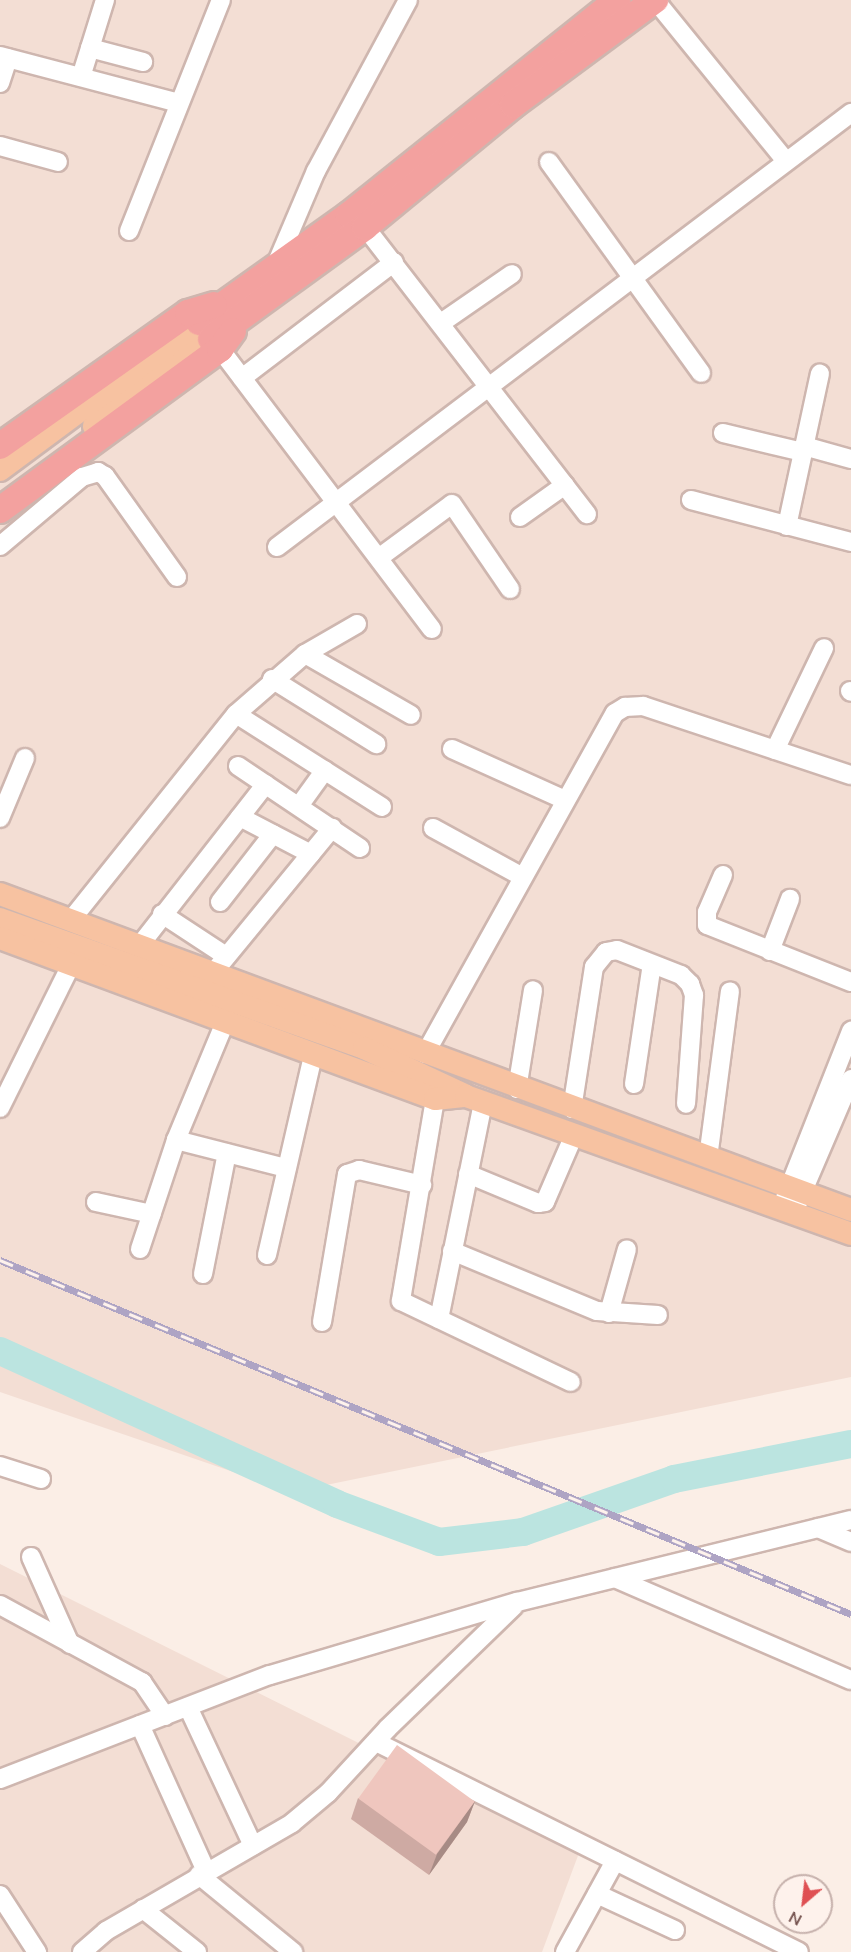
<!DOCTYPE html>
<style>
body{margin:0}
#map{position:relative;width:851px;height:1952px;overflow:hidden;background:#fbeee6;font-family:"Nunito Sans",sans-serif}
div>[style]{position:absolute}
.residential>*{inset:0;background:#f3ded4}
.river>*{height:28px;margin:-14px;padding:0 14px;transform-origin:14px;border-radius:14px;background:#bbe4e0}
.roads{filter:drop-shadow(2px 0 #ceb6af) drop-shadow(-2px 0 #ceb6af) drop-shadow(0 2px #ceb6af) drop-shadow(0 -2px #ceb6af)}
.minor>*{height:18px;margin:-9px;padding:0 9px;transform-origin:9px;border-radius:9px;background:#fff}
.major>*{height:22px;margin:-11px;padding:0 11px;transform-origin:11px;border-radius:11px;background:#f7c2a1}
.highway>*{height:26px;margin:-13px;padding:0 13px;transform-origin:13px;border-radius:13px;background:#f3a19f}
.rail>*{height:7px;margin-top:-3.5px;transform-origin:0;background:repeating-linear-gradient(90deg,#fef2ec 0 14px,#aea4c4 0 28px);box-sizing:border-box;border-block:2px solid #aea4c4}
.wall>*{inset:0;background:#ceaaa3}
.shaded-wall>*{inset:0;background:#a78b85}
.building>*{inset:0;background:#efc6be;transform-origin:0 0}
span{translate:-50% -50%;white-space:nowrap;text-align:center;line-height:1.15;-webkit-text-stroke:6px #fef2ec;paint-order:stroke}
.north{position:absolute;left:773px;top:1874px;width:60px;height:60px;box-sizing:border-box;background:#fef2ec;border:2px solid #c6b1ac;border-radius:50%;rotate:208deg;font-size:16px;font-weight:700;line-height:24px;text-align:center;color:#73504c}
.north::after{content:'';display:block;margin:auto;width:21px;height:27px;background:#df5053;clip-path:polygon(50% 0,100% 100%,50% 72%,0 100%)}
</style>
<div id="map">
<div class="residential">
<i style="clip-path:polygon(0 0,851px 0,851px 1377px,292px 1492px,0 1392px)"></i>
<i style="clip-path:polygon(0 1564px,579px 1853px,542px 1952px,0 1952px)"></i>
</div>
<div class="river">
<i style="left:0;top:1351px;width:370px;rotate:24.4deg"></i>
<i style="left:337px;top:1504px;width:109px;rotate:20.4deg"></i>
<i style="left:439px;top:1542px;width:85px;rotate:-6.8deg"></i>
<i style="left:523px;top:1532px;width:160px;rotate:-19.3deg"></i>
<i style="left:674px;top:1479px;width:180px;rotate:-11.2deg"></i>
</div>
<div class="roads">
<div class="minor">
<i style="left:655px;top:0;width:208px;rotate:50.9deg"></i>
<i style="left:90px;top:48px;width:55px;rotate:14.8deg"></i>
<i style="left:0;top:56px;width:185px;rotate:14.7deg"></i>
<i style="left:81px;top:77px;width:81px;rotate:-72.7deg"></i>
<i style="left:0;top:83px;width:26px;rotate:-72deg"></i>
<i style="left:0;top:146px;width:60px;rotate:15.4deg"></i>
<i style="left:549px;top:162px;width:260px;rotate:54.2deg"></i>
<i style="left:365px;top:227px;width:363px;rotate:52.3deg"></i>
<i style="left:129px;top:231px;width:249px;rotate:-68.3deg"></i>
<i style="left:275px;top:267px;width:104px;rotate:-66.9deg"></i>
<i style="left:316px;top:171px;width:194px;rotate:-61.7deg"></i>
<i style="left:441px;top:323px;width:86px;rotate:-34.6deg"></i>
<i style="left:220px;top:349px;width:351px;rotate:52.9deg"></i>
<i style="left:242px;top:378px;width:191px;rotate:-37.3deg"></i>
<i style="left:723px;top:433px;width:82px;rotate:13.4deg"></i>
<i style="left:804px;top:446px;width:49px;rotate:15.5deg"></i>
<i style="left:691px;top:500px;width:165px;rotate:14.7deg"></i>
<i style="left:520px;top:517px;width:55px;rotate:-35.4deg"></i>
<i style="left:787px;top:526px;width:156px;rotate:-77.8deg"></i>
<i style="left:0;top:546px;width:107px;rotate:-40.1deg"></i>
<i style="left:82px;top:477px;width:17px;rotate:-17deg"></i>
<i style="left:98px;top:472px;width:8px;rotate:30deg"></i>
<i style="left:105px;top:476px;width:124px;rotate:54.5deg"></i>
<i style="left:277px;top:547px;width:720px;rotate:-37.09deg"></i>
<i style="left:380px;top:557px;width:89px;rotate:-36.4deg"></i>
<i style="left:452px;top:504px;width:103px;rotate:55.7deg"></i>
<i style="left:305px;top:654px;width:122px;rotate:29.9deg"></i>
<i style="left:272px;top:679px;width:123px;rotate:32deg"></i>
<i style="left:850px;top:691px;width:1px;rotate:45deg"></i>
<i style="left:236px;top:714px;width:173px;rotate:32.5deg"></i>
<i style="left:452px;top:749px;width:124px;rotate:24.3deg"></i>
<i style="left:775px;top:750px;width:113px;rotate:-64.3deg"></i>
<i style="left:238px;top:766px;width:147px;rotate:33.9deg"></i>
<i style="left:299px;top:806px;width:44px;rotate:-54.2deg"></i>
<i style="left:240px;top:817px;width:80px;rotate:27.5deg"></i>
<i style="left:0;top:818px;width:65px;rotate:-67.4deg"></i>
<i style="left:433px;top:828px;width:102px;rotate:28.6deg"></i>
<i style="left:723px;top:875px;width:40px;rotate:113.4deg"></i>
<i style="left:707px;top:912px;width:13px;rotate:90deg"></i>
<i style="left:707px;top:925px;width:155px;rotate:21.6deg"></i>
<i style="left:220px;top:902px;width:86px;rotate:-52.1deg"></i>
<i style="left:162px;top:914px;width:77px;rotate:33.3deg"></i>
<i style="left:71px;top:920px;width:264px;rotate:-51.3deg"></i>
<i style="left:236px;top:714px;width:91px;rotate:-41deg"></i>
<i style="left:305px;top:654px;width:60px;rotate:-30deg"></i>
<i style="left:140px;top:945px;width:204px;rotate:-52deg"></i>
<i style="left:770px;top:951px;width:56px;rotate:-69deg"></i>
<i style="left:213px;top:973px;width:188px;rotate:-50.6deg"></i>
<i style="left:425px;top:1054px;width:390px;rotate:-60.9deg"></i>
<i style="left:615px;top:713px;width:12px;rotate:-31deg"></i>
<i style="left:625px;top:707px;width:18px;rotate:-3deg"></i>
<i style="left:643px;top:706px;width:219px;rotate:18.4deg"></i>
<i style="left:634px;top:1084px;width:121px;rotate:-81.5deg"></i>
<i style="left:517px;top:1089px;width:100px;rotate:-80.8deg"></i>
<i style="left:435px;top:1099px;width:205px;rotate:99.6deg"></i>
<i style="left:401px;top:1301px;width:188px;rotate:25.5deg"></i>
<i style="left:0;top:1108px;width:162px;rotate:-63.6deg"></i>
<i style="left:572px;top:1109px;width:144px;rotate:-81.2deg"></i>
<i style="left:594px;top:967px;width:19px;rotate:-51deg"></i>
<i style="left:606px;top:952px;width:11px;rotate:-10deg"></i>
<i style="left:617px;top:950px;width:69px;rotate:21.3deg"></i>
<i style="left:681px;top:975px;width:13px;rotate:45deg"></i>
<i style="left:690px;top:984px;width:12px;rotate:70deg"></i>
<i style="left:694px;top:995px;width:109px;rotate:94.2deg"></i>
<i style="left:176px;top:1140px;width:114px;rotate:14.3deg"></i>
<i style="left:708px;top:1158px;width:168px;rotate:-82.5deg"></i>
<i style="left:468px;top:1174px;width:76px;rotate:22.5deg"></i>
<i style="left:538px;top:1203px;width:7px;rotate:-8deg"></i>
<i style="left:545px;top:1202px;width:73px;rotate:-66.6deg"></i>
<i style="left:785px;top:1198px;width:180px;rotate:-68.4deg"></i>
<i style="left:96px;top:1202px;width:57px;rotate:12.1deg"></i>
<i style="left:797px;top:1205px;width:137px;rotate:-66.8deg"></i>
<i style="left:140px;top:1249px;width:115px;rotate:-71.7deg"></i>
<i style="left:176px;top:1140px;width:128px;rotate:-67.4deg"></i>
<i style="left:452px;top:1251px;width:157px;rotate:22.5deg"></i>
<i style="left:597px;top:1311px;width:61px;rotate:3.8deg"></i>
<i style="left:267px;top:1255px;width:205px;rotate:-77deg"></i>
<i style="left:203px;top:1274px;width:123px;rotate:-78.8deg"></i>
<i style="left:609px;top:1313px;width:66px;rotate:-74.3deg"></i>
<i style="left:439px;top:1319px;width:221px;rotate:-78.5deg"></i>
<i style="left:322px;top:1322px;width:150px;rotate:-80.4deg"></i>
<i style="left:347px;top:1174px;width:13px;rotate:-18deg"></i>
<i style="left:359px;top:1170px;width:65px;rotate:13.4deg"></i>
<i style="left:0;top:1466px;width:43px;rotate:17.6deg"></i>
<i style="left:818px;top:1528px;width:36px;rotate:23deg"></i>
<i style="left:31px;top:1557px;width:95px;rotate:65.9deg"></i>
<i style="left:615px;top:1578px;width:257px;rotate:23.4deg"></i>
<i style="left:0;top:1605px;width:162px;rotate:28.5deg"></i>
<i style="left:142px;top:1682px;width:41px;rotate:55.9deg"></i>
<i style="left:188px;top:1707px;width:153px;rotate:64.9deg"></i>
<i style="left:140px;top:1725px;width:160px;rotate:65.7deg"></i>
<i style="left:376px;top:1742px;width:472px;rotate:26.4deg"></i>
<i style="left:0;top:1779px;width:289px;rotate:-21.1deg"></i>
<i style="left:270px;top:1675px;width:258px;rotate:-16.5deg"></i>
<i style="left:517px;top:1602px;width:344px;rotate:-13.8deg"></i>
<i style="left:199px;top:1875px;width:122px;rotate:39.3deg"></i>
<i style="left:597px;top:1894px;width:86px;rotate:24.8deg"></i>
<i style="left:0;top:1895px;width:68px;rotate:57deg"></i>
<i style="left:143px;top:1909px;width:69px;rotate:38.5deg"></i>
<i style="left:82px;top:1952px;width:32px;rotate:-41deg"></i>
<i style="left:106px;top:1931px;width:215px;rotate:-30.1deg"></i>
<i style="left:292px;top:1823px;width:47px;rotate:-39.8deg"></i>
<i style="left:328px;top:1793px;width:88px;rotate:-47.3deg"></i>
<i style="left:388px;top:1728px;width:175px;rotate:-44.1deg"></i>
<i style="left:565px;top:1952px;width:104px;rotate:-61.2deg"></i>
</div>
<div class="major">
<i style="left:94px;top:426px;width:146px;rotate:-36.6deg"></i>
<i style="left:0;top:470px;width:248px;rotate:-36.6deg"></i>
<i style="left:0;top:894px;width:908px;rotate:20.37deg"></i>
<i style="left:0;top:919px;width:386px;rotate:19.5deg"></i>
<i style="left:364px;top:1048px;width:111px;rotate:25deg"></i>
<i style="left:0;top:938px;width:464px;rotate:20.3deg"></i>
<i style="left:435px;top:1099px;width:31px;rotate:-6deg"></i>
<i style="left:466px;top:1096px;width:409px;rotate:19.7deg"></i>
</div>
<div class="highway">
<i style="left:199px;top:322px;width:184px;rotate:-35.5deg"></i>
<i style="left:349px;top:215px;width:344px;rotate:-38.7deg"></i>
<i style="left:211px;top:339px;width:190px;rotate:-36deg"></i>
<i style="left:365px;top:227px;width:192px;rotate:-39.5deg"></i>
<i style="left:513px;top:105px;width:177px;rotate:-36.5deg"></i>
<i style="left:0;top:446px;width:230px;rotate:-35.3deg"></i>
<i style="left:188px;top:313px;width:27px;rotate:-17deg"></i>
<i style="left:0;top:510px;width:273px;rotate:-36.2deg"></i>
<i style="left:220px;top:349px;width:22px;rotate:-54deg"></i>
</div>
</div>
<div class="rail">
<i style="left:0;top:1260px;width:922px;rotate:22.59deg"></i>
</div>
<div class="wall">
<i style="clip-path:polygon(358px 1798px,475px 1801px,467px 1822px,429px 1875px,351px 1819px)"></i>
</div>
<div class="shaded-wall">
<i style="clip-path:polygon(475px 1801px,467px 1822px,429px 1875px,437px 1854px)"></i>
</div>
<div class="building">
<i style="left:397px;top:1745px;width:96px;height:66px;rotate:36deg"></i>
</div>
<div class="north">N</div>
</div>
